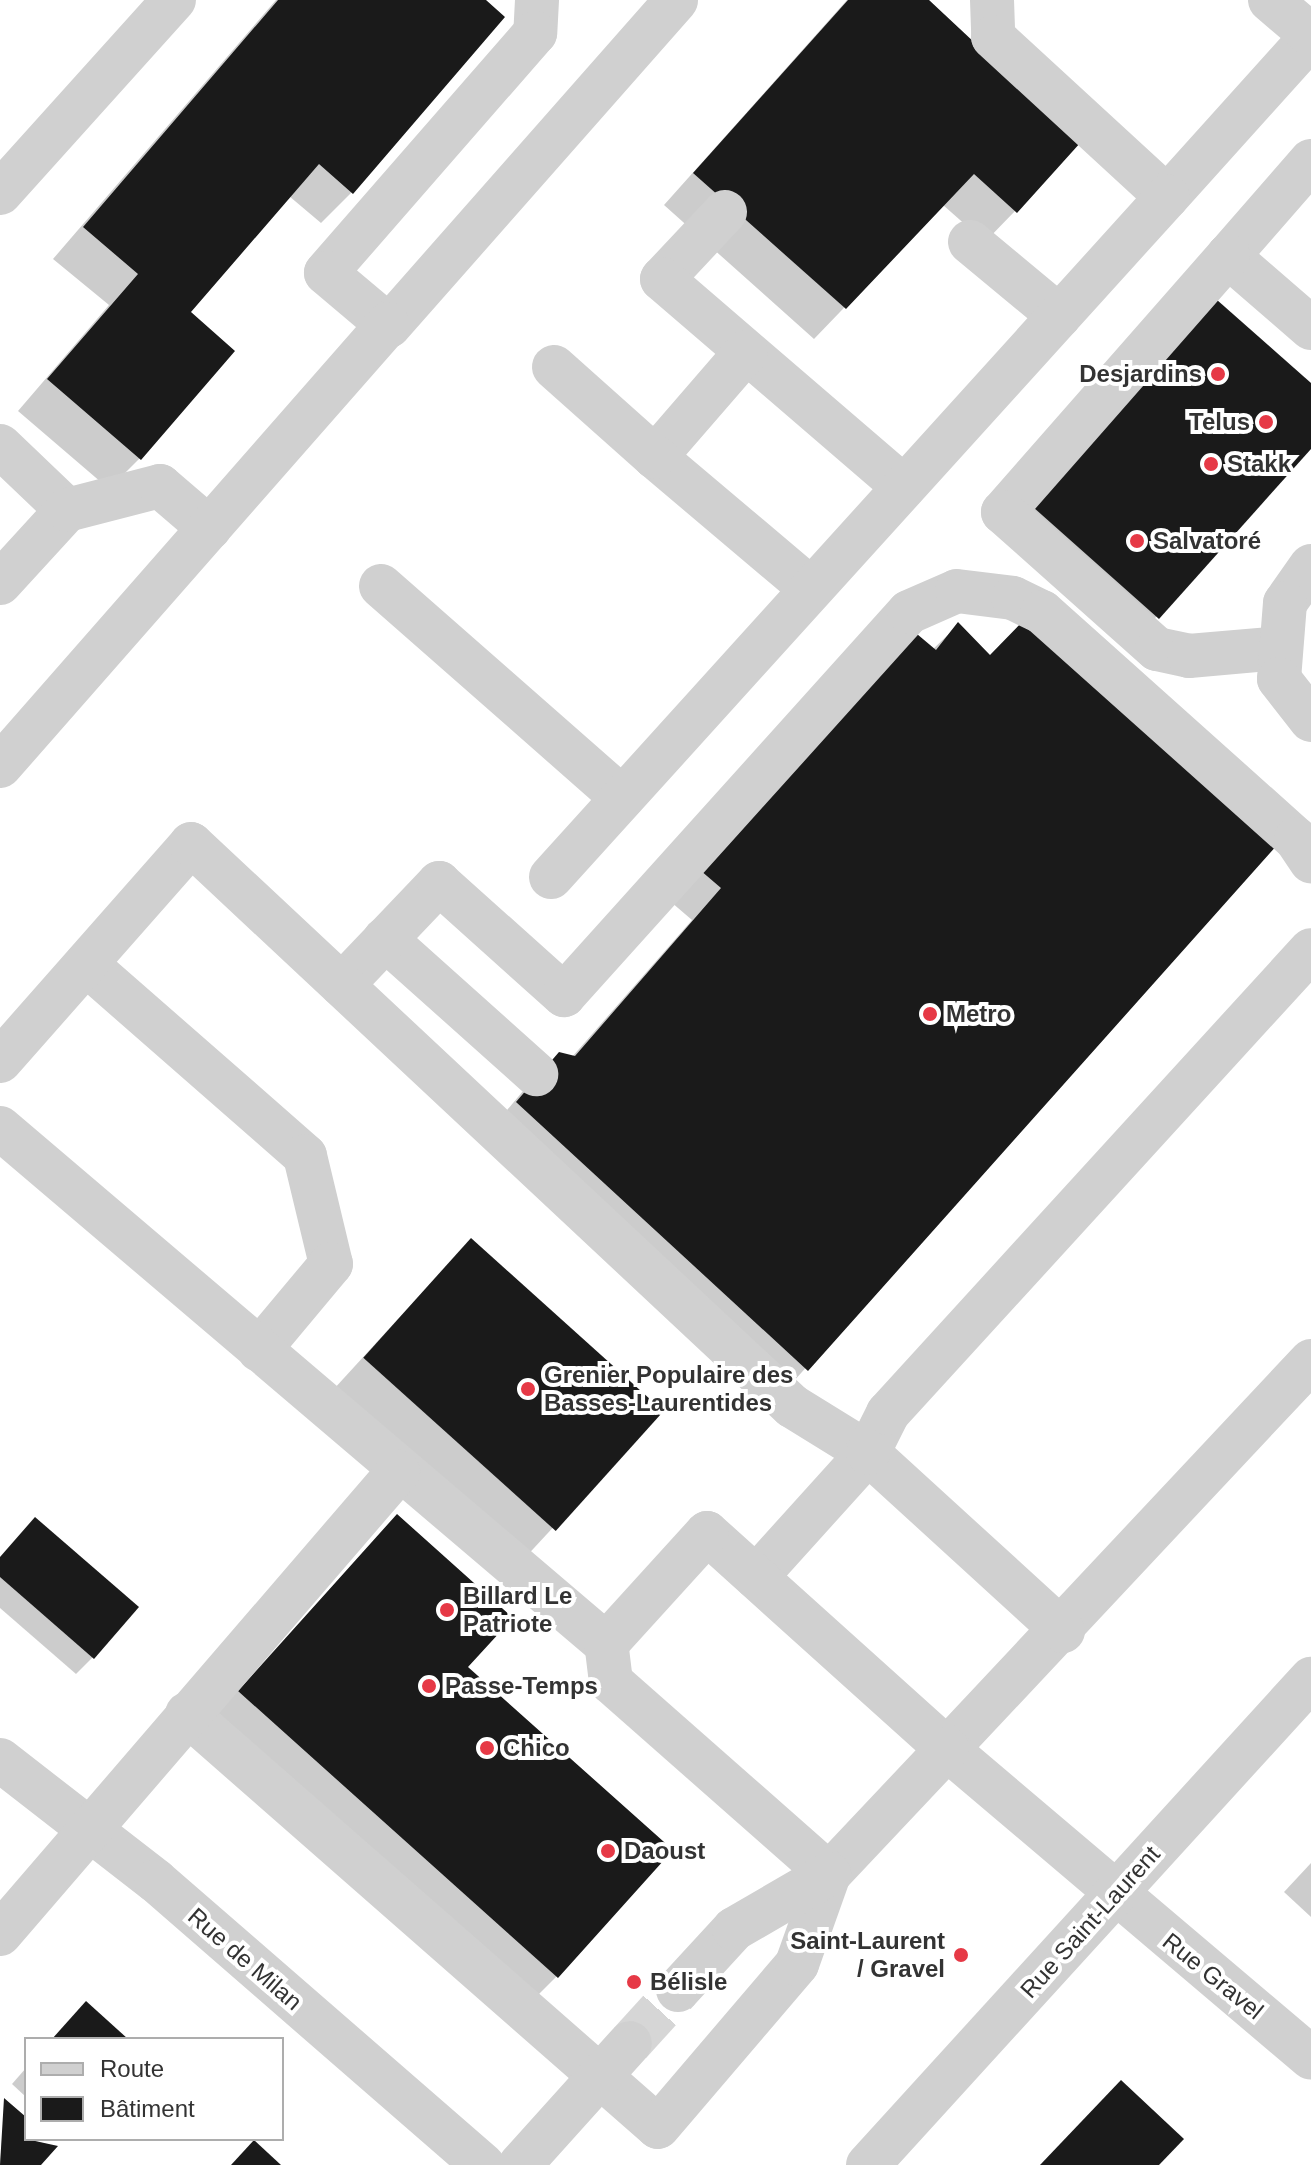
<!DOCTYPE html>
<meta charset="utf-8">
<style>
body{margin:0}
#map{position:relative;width:1311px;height:2165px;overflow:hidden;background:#fff;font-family:Arial,sans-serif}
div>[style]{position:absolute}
.shadow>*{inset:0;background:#0003}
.building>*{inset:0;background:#1a1a1a;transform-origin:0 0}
.minor-tunnel>*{height:44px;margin-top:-22px;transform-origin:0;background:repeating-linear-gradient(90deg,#d6d6d6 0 44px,transparent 0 66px)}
.minor>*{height:44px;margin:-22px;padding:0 22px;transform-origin:22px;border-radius:22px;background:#d0d0d0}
.dots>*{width:22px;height:22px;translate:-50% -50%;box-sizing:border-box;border:4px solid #fff;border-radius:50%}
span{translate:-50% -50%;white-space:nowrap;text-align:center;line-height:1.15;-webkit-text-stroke:8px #fff;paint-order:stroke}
.poi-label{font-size:24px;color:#333;font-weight:700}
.right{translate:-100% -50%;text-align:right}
.left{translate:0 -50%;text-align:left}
.street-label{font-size:24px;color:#333}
.legend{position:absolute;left:24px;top:2037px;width:260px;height:104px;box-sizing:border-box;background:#fff;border:2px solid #adadad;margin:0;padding:10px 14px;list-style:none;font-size:24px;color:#333}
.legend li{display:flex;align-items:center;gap:16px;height:40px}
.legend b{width:40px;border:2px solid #adadad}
</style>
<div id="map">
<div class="shadow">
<i style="clip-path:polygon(276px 0,483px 0,352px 192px,321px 223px,289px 196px,188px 312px,140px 458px,109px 489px,18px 411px,109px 305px,53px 259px)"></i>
<i style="clip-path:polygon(847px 0,926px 0,1015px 211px,985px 242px,943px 205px,814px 339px,664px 205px)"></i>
<i style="clip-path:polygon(1177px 325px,1311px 386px,1311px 446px,1127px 649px,994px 531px)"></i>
<i style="clip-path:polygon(958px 625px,990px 658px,1275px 844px,776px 1401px,487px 1134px,528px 1085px,572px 1057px,692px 920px,671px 902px)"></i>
<i style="clip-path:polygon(441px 1272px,660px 1412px,522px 1561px,333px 1390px)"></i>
<i style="clip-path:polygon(397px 1516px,466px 1667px,557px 1976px,526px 2007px,208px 1723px)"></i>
<i style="clip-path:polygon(0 1557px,93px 1657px,76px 1674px,0 1608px)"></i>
<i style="clip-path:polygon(1311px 1863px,1311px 1917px,1284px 1892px)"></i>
<i style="clip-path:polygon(26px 2068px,26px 2097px,12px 2084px)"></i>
<i style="clip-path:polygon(5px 2100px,26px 2120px,26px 2139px,55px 2146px,38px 2165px,0 2165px)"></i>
</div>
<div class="building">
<i style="clip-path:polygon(278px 0,486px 0,505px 17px,353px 194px,319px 164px,191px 312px,235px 351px,141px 460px,47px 379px,138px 274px,83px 227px)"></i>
<i style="clip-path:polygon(848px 0,929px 0,1081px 142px,1017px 213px,974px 174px,846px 309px,693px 173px)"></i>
<i style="clip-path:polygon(1208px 292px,1311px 383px,1311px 449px,1159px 619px,1024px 499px)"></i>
<i style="clip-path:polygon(1025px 619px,1278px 844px,808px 1371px,516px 1102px,559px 1052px,575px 1056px,721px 888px,700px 870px,917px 634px,936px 650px,958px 622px,990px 655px)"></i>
<i style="left:471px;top:1238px;width:259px;height:161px;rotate:42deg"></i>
<i style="clip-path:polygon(397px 1514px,513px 1618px,468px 1667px,673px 1850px,558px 1978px,238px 1691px)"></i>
<i style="clip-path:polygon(35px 1517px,139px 1607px,94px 1659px,0 1577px,0 1557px)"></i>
<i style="clip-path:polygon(86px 2001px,128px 2039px,52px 2039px)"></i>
<i style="clip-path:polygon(1121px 2080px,1184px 2139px,1159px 2165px,1040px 2165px)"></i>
<i style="clip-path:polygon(4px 2098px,26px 2117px,26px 2139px,58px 2146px,41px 2165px,0 2165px)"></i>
<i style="clip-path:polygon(254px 2140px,281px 2165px,231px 2165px)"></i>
</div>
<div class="minor-tunnel">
<i style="left:630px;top:2043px;width:72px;rotate:-47.8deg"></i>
</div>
<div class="minor">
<i style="left:537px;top:0;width:33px;rotate:93deg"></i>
<i style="left:535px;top:33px;width:318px;rotate:131.1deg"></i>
<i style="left:326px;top:273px;width:82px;rotate:40.1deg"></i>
<i style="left:389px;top:326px;width:434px;rotate:-48.6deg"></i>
<i style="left:992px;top:0;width:37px;rotate:88deg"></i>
<i style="left:993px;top:37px;width:236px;rotate:42.6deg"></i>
<i style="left:1167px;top:197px;width:215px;rotate:-48deg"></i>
<i style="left:1270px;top:0;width:54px;rotate:40.5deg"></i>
<i style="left:1311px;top:161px;width:126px;rotate:131.1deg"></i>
<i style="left:1228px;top:256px;width:110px;rotate:40.9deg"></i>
<i style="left:0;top:193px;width:260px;rotate:-48deg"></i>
<i style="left:725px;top:212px;width:92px;rotate:133.2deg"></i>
<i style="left:662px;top:279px;width:319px;rotate:40.7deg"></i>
<i style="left:970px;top:242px;width:116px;rotate:39.7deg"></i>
<i style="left:1228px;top:256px;width:341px;rotate:131.3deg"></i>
<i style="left:1003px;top:512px;width:206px;rotate:41.7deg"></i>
<i style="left:1157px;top:649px;width:33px;rotate:12deg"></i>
<i style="left:1189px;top:656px;width:91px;rotate:-5deg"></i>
<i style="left:746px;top:352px;width:139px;rotate:130.9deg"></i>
<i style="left:655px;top:457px;width:203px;rotate:40.2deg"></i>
<i style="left:554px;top:367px;width:135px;rotate:41.7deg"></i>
<i style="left:0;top:446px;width:93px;rotate:43.7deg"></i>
<i style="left:1311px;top:566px;width:45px;rotate:125.1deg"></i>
<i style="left:1285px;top:603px;width:76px;rotate:94.5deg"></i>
<i style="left:1279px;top:679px;width:52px;rotate:52deg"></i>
<i style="left:0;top:583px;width:99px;rotate:-47.5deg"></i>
<i style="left:67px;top:510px;width:96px;rotate:-14.5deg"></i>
<i style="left:160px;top:486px;width:65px;rotate:40.6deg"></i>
<i style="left:381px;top:586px;width:321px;rotate:41.3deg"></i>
<i style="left:0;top:766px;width:588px;rotate:-48.72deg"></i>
<i style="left:551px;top:877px;width:918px;rotate:-47.83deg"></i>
<i style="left:385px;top:939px;width:203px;rotate:41.8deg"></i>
<i style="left:86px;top:964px;width:291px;rotate:41.2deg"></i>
<i style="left:305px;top:1156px;width:111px;rotate:76.5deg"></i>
<i style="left:331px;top:1264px;width:112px;rotate:129.9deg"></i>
<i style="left:342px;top:985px;width:141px;rotate:-46.4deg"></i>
<i style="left:439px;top:883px;width:168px;rotate:41.9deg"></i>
<i style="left:564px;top:995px;width:515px;rotate:-47.99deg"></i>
<i style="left:909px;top:612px;width:52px;rotate:-23.6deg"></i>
<i style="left:957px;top:591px;width:56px;rotate:7.1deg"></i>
<i style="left:1013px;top:598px;width:32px;rotate:26deg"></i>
<i style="left:1042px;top:612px;width:341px;rotate:41.8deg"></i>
<i style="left:1296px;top:839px;width:27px;rotate:56deg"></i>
<i style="left:0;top:1061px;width:289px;rotate:-48.6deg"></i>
<i style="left:191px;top:844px;width:823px;rotate:43.08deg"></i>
<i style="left:792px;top:1406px;width:89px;rotate:31.7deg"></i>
<i style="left:868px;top:1453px;width:167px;rotate:132.1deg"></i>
<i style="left:0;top:1128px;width:796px;rotate:40.41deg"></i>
<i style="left:1311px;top:1361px;width:532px;rotate:133.17deg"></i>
<i style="left:947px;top:1749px;width:477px;rotate:40.3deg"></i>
<i style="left:707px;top:1533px;width:323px;rotate:42deg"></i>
<i style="left:947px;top:1749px;width:172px;rotate:133.3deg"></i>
<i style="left:829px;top:1874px;width:290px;rotate:-138.6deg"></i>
<i style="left:611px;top:1682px;width:38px;rotate:-97deg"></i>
<i style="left:606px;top:1644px;width:150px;rotate:-47.7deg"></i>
<i style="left:1063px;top:1631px;width:264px;rotate:-137.6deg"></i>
<i style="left:868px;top:1453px;width:45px;rotate:-63.4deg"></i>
<i style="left:888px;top:1413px;width:627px;rotate:-47.58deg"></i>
<i style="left:187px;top:1714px;width:626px;rotate:41.25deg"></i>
<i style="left:658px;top:2127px;width:214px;rotate:-49.5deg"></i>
<i style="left:797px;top:1964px;width:96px;rotate:-70.4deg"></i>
<i style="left:0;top:1760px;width:197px;rotate:37.8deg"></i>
<i style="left:156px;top:1881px;width:433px;rotate:41deg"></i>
<i style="left:0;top:1934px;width:610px;rotate:-49.26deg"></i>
<i style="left:678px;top:1990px;width:83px;rotate:-47.4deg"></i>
<i style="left:734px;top:1929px;width:110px;rotate:-30.1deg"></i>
<i style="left:520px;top:2165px;width:164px;rotate:-48deg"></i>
<i style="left:868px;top:2165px;width:658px;rotate:-47.65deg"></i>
</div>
<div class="dots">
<i style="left:1218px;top:374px;background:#e63946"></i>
<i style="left:1266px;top:422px;background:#e63946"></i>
<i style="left:1211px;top:464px;background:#e63946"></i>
<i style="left:1137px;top:541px;background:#e63946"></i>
<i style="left:930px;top:1014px;background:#e63946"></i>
<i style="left:528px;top:1389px;background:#e63946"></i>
<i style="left:447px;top:1610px;background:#e63946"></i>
<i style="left:429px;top:1686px;background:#e63946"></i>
<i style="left:487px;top:1748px;background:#e63946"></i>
<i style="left:608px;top:1851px;background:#e63946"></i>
<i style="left:961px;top:1955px;background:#e63946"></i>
<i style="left:634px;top:1982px;background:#e63946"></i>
</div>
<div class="poi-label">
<span class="right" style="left:1202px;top:374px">Desjardins</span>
<span class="right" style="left:1250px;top:422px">Telus</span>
<span class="left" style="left:1227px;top:464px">Stakk</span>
<span class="left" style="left:1153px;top:541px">Salvatoré</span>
<span class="left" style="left:946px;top:1014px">Metro</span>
<span class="left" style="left:544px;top:1389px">Grenier Populaire des<br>Basses-Laurentides</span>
<span class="left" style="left:463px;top:1610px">Billard Le<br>Patriote</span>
<span class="left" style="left:445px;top:1686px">Passe-Temps</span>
<span class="left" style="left:503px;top:1748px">Chico</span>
<span class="left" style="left:624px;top:1851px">Daoust</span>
<span class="right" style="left:945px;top:1955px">Saint-Laurent<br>/ Gravel</span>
<span class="left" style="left:650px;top:1982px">Bélisle</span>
</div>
<div class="street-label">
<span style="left:1090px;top:1922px;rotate:-48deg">Rue Saint-Laurent</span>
<span style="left:245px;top:1959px;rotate:41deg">Rue de Milan</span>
<span style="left:1213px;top:1976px;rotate:39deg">Rue Gravel</span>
</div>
<ul class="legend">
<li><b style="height:10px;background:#d0d0d0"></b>Route</li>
<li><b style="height:22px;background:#1a1a1a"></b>Bâtiment</li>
</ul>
</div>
